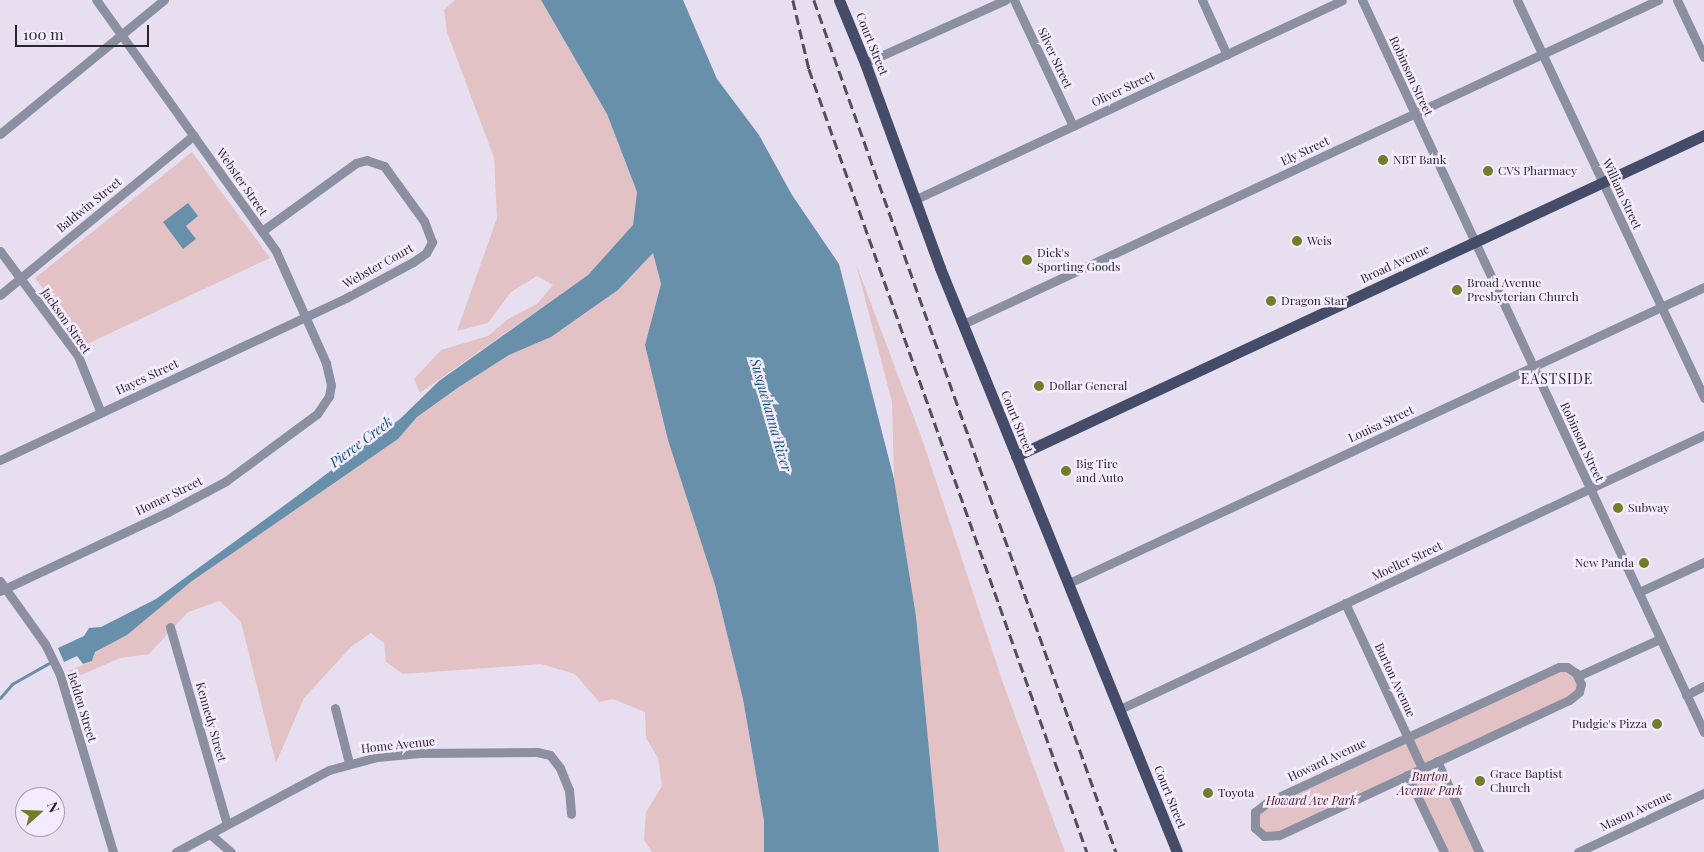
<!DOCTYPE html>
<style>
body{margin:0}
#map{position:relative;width:1704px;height:852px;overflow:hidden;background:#e7dff0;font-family:"Playfair Display",serif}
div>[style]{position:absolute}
.green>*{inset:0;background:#e2c2c4}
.water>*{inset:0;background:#6990aa}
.stream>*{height:2.5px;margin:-1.25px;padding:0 1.25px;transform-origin:1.25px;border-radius:1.25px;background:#6990aa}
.minor>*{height:9px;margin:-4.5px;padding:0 4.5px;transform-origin:4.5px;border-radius:4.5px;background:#8a90a1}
.major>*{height:11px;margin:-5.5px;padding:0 5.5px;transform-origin:5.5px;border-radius:5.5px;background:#444c69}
.rail>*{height:2.5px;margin-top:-1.25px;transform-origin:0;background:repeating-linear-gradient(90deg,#534f58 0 10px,transparent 0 15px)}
.dots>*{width:14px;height:14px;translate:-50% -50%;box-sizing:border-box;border:2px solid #f4ecfe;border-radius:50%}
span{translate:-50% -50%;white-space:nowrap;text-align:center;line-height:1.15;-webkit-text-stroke:5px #f4ecfe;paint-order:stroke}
.street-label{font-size:12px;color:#28252b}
.poi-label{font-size:12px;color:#28252b}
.left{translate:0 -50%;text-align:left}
.right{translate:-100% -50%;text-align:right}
.park-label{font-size:12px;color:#511620;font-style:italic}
.neighbourhood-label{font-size:14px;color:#28252b;letter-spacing:1px}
.water-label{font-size:14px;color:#0f557a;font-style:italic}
.north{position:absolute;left:15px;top:787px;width:50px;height:50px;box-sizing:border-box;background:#f4ecfe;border:1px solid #a29caa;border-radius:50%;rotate:70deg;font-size:14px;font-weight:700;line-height:20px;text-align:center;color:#28252b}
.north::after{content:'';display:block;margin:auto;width:18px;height:22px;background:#717d29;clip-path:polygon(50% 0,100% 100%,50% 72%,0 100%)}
.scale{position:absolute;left:15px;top:25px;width:134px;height:22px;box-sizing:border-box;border:2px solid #28252b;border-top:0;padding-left:6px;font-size:15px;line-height:18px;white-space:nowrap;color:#28252b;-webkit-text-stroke:4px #f4ecfe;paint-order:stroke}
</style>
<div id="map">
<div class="green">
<i style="clip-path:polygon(455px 0,541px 0,607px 114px,637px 192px,633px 225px,588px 275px,420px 393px,414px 379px,441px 350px,488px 336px,508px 319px,537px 304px,553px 285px,537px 276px,511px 292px,488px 323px,457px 331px,497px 218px,494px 158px,447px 32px,444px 10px)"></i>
<i style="clip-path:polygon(192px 152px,270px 258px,85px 345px,35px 278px)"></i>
<i style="clip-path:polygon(653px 253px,661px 284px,645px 345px,715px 585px,743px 699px,764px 821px,764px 852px,652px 852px,644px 840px,646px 812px,662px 786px,658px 758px,646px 738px,645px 712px,613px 699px,599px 702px,575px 674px,541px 664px,403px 674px,386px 662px,384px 643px,371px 633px,351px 647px,304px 698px,276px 763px,241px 622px,220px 601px,188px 612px,149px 654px,120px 658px,72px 679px,69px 671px,92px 661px,95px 653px,192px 581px,398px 439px,417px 417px,459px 387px,509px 355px,551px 337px,618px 290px)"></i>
<i style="clip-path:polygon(856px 264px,922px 439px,1003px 683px,1065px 852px,939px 852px,916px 616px,894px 479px,892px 402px)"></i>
<i style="clip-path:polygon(1559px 667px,1576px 673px,1579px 692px,1437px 761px,1479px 852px,1444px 852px,1407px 775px,1279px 835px,1258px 832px,1256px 811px)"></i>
</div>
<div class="water">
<i style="clip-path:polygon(541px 0,683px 0,717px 79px,759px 135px,792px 195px,839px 264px,894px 479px,916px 616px,939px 852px,764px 852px,764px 821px,743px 699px,715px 585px,668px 440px,645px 345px,661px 284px,653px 253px,618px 290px,551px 337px,509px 355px,459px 387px,417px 417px,398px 439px,192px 581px,127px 635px,95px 652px,92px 661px,83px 664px,77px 656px,64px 662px,58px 648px,84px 636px,89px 628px,101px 627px,156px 599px,289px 502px,400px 419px,439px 381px,588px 275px,633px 225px,637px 192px,607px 114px)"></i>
<i style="clip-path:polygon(188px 203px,198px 216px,186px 226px,196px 239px,183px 249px,163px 222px)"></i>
</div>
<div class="stream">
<i style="left:0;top:698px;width:18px;rotate:-49deg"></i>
<i style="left:12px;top:684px;width:45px;rotate:-29.4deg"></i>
</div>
<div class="minor">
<i style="left:1014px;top:0;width:139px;rotate:64.9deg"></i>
<i style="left:1202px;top:0;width:60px;rotate:65.6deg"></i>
<i style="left:1362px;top:0;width:808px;rotate:64.96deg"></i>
<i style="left:1517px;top:0;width:440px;rotate:64.8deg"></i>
<i style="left:1677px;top:0;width:63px;rotate:64.7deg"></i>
<i style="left:865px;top:63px;width:154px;rotate:-24.2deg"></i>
<i style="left:0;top:134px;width:212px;rotate:-39.3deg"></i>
<i style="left:914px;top:200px;width:472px;rotate:-25deg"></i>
<i style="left:0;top:251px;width:131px;rotate:53.4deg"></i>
<i style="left:78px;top:356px;width:61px;rotate:68deg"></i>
<i style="left:0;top:295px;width:251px;rotate:-39.5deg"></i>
<i style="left:963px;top:324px;width:767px;rotate:-24.99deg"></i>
<i style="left:0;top:460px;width:382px;rotate:-25.1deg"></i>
<i style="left:346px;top:298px;width:76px;rotate:-28.2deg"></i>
<i style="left:413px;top:262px;width:16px;rotate:-35deg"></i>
<i style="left:426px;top:253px;width:13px;rotate:-61deg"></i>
<i style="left:432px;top:242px;width:22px;rotate:-111deg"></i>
<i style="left:424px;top:221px;width:68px;rotate:-126deg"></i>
<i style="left:384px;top:166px;width:18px;rotate:-161deg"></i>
<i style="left:367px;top:160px;width:11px;rotate:165deg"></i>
<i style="left:356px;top:163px;width:116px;rotate:144.1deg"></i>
<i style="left:0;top:581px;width:77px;rotate:54.5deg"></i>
<i style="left:45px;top:644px;width:34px;rotate:64deg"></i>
<i style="left:60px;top:675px;width:185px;rotate:73.3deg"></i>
<i style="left:1069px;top:583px;width:701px;rotate:-24.99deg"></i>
<i style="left:0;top:591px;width:186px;rotate:-25.2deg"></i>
<i style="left:168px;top:512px;width:66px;rotate:-28.1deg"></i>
<i style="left:226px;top:481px;width:113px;rotate:-36.4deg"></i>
<i style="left:317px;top:414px;width:22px;rotate:-56deg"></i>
<i style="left:329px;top:396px;width:11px;rotate:-80deg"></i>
<i style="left:331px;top:385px;width:23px;rotate:-103deg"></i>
<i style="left:326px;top:363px;width:123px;rotate:-114.1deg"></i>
<i style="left:276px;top:251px;width:309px;rotate:-125.6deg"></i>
<i style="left:1639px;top:592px;width:72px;rotate:-24.8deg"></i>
<i style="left:1345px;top:603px;width:182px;rotate:65deg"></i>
<i style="left:170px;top:627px;width:205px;rotate:73.9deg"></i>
<i style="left:1559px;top:667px;width:8px"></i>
<i style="left:1567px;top:667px;width:11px;rotate:34deg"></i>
<i style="left:1576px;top:673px;width:12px;rotate:66deg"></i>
<i style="left:1581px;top:684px;width:8px;rotate:104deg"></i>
<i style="left:1579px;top:692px;width:13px;rotate:141deg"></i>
<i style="left:1569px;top:700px;width:320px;rotate:155deg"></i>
<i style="left:1279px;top:835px;width:15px;rotate:176deg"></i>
<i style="left:1264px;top:836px;width:12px;rotate:-138deg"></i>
<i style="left:1255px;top:828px;width:16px;rotate:-90deg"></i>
<i style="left:1255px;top:812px;width:16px;rotate:-38deg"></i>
<i style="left:1268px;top:802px;width:321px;rotate:-24.9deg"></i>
<i style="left:1578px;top:676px;width:90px;rotate:-24.3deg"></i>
<i style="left:1686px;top:695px;width:20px;rotate:-27deg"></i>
<i style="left:335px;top:708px;width:57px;rotate:75.7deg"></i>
<i style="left:1120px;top:709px;width:645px;rotate:-25.13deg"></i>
<i style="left:1437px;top:761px;width:100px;rotate:65.2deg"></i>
<i style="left:1407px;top:775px;width:85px;rotate:64.3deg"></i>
<i style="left:210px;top:834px;width:28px;rotate:41deg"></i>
<i style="left:176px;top:852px;width:174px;rotate:-28.2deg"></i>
<i style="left:329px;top:770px;width:50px;rotate:-15.2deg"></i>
<i style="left:377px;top:757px;width:43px;rotate:-5.3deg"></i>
<i style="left:420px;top:753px;width:117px;rotate:-0.5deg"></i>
<i style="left:537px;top:752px;width:13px;rotate:13deg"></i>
<i style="left:550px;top:755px;width:16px;rotate:52deg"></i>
<i style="left:560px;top:768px;width:24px;rotate:68deg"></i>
<i style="left:569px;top:790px;width:24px;rotate:85deg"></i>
<i style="left:1578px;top:852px;width:139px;rotate:-25.1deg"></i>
</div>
<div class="major">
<i style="left:839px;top:0;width:68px;rotate:67.6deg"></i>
<i style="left:865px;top:63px;width:218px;rotate:69.9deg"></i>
<i style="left:940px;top:268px;width:630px;rotate:67.91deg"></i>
<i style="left:1016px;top:456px;width:759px;rotate:-25.01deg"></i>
</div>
<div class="rail">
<i style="left:793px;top:0;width:71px;rotate:76.9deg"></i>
<i style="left:809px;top:69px;width:831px;rotate:70.45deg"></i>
<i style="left:814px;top:0;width:904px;rotate:70.48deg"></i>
</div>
<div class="dots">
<i style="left:1383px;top:160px;background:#717d29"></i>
<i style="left:1488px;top:171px;background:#717d29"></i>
<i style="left:1297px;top:241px;background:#717d29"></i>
<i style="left:1027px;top:260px;background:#717d29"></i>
<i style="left:1457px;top:290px;background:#717d29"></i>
<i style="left:1271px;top:301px;background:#717d29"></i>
<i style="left:1039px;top:386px;background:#717d29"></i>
<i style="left:1066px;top:471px;background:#717d29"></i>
<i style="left:1618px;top:508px;background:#717d29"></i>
<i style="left:1644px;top:563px;background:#717d29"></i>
<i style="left:1657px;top:724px;background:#717d29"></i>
<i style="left:1480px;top:781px;background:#717d29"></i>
<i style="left:1208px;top:793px;background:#717d29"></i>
</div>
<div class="street-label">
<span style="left:872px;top:44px;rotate:68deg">Court Street</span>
<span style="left:1055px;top:58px;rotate:65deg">Silver Street</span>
<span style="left:1411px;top:76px;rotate:65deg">Robinson Street</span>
<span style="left:1123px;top:89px;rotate:-25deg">Oliver Street</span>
<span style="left:1305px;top:151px;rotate:-25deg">Ely Street</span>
<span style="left:242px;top:182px;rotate:55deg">Webster Street</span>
<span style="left:1622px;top:194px;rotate:65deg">William Street</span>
<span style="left:89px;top:205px;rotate:-39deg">Baldwin Street</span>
<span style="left:1395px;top:264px;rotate:-25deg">Broad Avenue</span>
<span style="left:378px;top:266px;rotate:-29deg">Webster Court</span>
<span style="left:66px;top:321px;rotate:55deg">Jackson Street</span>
<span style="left:147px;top:377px;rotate:-25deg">Hayes Street</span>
<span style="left:1017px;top:422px;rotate:68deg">Court Street</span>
<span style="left:1381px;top:424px;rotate:-25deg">Louisa Street</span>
<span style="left:1582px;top:442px;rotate:65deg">Robinson Street</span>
<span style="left:169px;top:496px;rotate:-26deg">Homer Street</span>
<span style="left:1407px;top:561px;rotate:-25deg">Moeller Street</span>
<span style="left:1395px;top:680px;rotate:65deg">Burton Avenue</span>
<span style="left:82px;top:707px;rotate:73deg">Belden Street</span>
<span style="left:211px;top:722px;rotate:74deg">Kennedy Street</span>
<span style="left:398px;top:745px;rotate:-6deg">Home Avenue</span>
<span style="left:1327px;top:760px;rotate:-25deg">Howard Avenue</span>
<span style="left:1170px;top:797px;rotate:68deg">Court Street</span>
<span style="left:1636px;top:811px;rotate:-25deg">Mason Avenue</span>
</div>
<div class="poi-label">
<span class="left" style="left:1393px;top:160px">NBT Bank</span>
<span class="left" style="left:1498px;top:171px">CVS Pharmacy</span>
<span class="left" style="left:1307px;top:241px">Weis</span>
<span class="left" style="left:1037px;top:260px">Dick's<br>Sporting Goods</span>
<span class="left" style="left:1467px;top:290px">Broad Avenue<br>Presbyterian Church</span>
<span class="left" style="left:1281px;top:301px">Dragon Star</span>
<span class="left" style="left:1049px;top:386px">Dollar General</span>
<span class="left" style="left:1076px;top:471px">Big Tire<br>and Auto</span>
<span class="left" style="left:1628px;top:508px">Subway</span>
<span class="right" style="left:1634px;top:563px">New Panda</span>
<span class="right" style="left:1647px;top:724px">Pudgie's Pizza</span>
<span class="left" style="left:1490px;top:781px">Grace Baptist<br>Church</span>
<span class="left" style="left:1218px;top:793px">Toyota</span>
</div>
<div class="park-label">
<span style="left:1430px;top:784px">Burton<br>Avenue Park</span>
<span style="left:1311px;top:801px">Howard Ave Park</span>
</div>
<div class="neighbourhood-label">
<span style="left:1557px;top:379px">EASTSIDE</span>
</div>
<div class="water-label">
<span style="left:771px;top:415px;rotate:74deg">Susquehanna River</span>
<span style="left:361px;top:442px;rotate:-37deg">Pierce Creek</span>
</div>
<div class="north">N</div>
<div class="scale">100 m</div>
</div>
